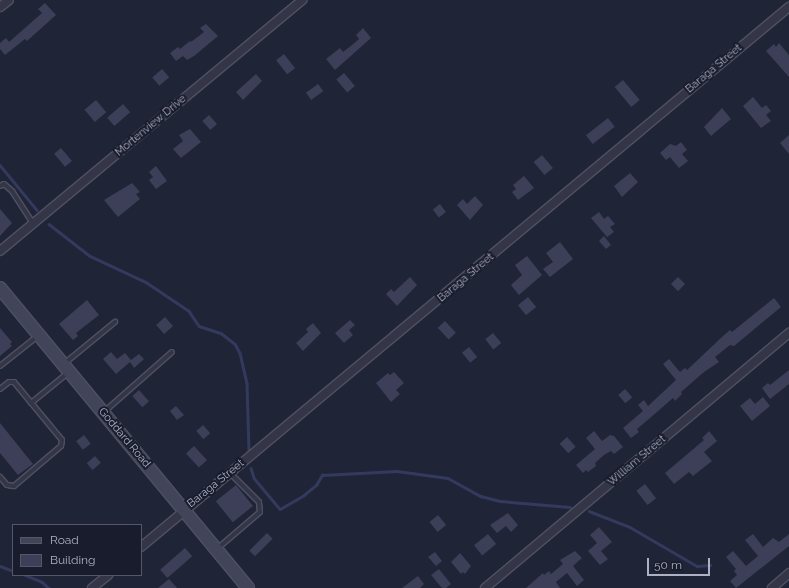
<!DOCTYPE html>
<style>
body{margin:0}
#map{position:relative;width:789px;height:588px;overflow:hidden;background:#202437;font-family:Raleway,sans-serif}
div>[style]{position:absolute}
.stream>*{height:2.5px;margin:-1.25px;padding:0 1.25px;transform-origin:1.25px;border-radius:1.25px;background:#343a5e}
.building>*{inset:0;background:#3c3f57;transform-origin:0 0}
.roads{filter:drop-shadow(1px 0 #4e5162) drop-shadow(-1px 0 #4e5162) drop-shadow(0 1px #4e5162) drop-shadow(0 -1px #4e5162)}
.lane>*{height:4px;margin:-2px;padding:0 2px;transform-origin:2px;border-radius:2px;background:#343647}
.street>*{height:8px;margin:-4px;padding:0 4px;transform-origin:4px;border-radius:4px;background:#343647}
.secondary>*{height:12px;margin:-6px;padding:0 6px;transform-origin:6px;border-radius:6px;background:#42445a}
span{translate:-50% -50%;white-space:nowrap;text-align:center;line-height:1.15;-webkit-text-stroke:4px #191c2c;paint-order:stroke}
.street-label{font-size:11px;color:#aeb0c4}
.legend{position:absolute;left:12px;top:524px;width:130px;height:52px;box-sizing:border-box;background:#191c2c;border:1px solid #555769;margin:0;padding:5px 7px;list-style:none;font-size:12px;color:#aeb0c4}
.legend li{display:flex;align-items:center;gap:8px;height:20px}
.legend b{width:20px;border:1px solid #555769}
.scale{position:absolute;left:647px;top:558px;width:63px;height:18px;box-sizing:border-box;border:2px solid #aeb0c4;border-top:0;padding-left:5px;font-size:12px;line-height:14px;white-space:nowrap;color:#aeb0c4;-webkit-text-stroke:3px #191c2c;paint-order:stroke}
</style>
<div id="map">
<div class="stream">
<i style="left:0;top:165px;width:58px;rotate:50.6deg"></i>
<i style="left:49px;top:224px;width:52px;rotate:38deg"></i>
<i style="left:90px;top:256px;width:62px;rotate:24.9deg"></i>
<i style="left:146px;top:282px;width:52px;rotate:34deg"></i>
<i style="left:189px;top:311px;width:18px;rotate:56deg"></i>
<i style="left:199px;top:326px;width:23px;rotate:18deg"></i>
<i style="left:221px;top:333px;width:18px;rotate:38deg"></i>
<i style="left:235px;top:344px;width:10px;rotate:61deg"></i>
<i style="left:240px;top:353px;width:31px;rotate:77deg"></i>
<i style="left:247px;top:383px;width:67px;rotate:88.3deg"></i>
<i style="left:251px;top:468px;width:10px;rotate:73deg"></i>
<i style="left:254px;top:478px;width:40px;rotate:50deg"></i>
<i style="left:280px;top:509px;width:28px;rotate:-30deg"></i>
<i style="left:304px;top:495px;width:16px;rotate:-40deg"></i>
<i style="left:316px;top:485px;width:12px;rotate:-59deg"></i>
<i style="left:322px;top:475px;width:75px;rotate:-3.1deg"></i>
<i style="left:397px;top:471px;width:51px;rotate:7.8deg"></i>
<i style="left:448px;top:478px;width:38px;rotate:29deg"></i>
<i style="left:481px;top:496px;width:20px;rotate:15deg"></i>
<i style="left:500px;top:501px;width:70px;rotate:4.9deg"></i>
<i style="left:589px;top:511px;width:44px;rotate:21.3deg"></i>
<i style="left:630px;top:527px;width:78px;rotate:30.2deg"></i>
<i style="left:697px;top:566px;width:13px;rotate:-4deg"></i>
<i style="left:0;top:566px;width:14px;rotate:21deg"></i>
<i style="left:25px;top:575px;width:18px;rotate:22deg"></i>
<i style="left:42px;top:582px;width:9px;rotate:41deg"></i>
</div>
<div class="building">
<i style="clip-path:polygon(45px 3px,56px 15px,27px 41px,25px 39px,5px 55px,0 49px,0 43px,6px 38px,9px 42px,42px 13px,38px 9px)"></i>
<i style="clip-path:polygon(206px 24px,218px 36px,194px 56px,187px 60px,183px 56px,176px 61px,170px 53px,178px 47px,180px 49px,190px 41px,191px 42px,204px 32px,200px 28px)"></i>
<i style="clip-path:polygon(363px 28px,371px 38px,335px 70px,326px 59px,340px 48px,343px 52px,352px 45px,359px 39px,356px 35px)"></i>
<i style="clip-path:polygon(779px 43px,789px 55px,789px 77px,766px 51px,774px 44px,776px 47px)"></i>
<i style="left:284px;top:54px;width:18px;height:10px;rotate:52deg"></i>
<i style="left:162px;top:69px;width:11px;height:13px;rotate:49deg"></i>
<i style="left:344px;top:73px;width:17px;height:10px;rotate:50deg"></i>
<i style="clip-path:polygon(256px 74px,262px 81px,243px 100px,236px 92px)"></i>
<i style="left:623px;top:80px;width:26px;height:11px;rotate:50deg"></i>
<i style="left:318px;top:84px;width:9px;height:15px;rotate:54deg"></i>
<i style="clip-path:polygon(753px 97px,762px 108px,766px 105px,771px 111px,766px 115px,771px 121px,761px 128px,743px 106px)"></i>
<i style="left:96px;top:100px;width:16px;height:15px;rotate:50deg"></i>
<i style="left:123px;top:104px;width:11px;height:21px;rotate:49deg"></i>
<i style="clip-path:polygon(722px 108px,731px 119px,711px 136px,704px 127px)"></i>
<i style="left:209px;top:115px;width:12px;height:9px;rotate:48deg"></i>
<i style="left:608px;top:118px;width:11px;height:28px;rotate:52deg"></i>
<i style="clip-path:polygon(190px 129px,201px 142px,181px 158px,173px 149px,183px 141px,179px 135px)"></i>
<i style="clip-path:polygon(789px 135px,789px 154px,780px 143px)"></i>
<i style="clip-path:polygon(681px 142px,687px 150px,682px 154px,688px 161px,679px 168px,670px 157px,666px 160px,660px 153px,670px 144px,676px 146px)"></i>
<i style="left:61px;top:148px;width:17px;height:9px;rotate:50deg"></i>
<i style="left:542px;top:155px;width:17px;height:11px;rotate:50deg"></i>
<i style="clip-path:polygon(156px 166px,167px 181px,156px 189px,149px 180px,153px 177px,149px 172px)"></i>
<i style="clip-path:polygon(630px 173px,638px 182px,622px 197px,614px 186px)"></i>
<i style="clip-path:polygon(524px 176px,534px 188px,518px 200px,512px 192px,516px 189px,513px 185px)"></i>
<i style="clip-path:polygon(132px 183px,140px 192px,136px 194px,140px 199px,118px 217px,104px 200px)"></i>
<i style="clip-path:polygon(475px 196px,483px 205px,470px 220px,457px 205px,463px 199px,467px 204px)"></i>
<i style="left:440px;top:204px;width:10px;height:9px;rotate:53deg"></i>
<i style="clip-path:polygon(0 209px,12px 223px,0 236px)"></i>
<i style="clip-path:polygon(599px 212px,604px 219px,608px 216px,615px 224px,610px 227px,614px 232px,607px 237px,591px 218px)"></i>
<i style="clip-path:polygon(604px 236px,611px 245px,606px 249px,599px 241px)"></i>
<i style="clip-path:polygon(560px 242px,573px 259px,550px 277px,543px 269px,553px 262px,546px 253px)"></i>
<i style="clip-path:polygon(527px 256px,542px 275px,519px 295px,511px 285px,522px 275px,515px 265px)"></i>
<i style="clip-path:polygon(410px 277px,417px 285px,397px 306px,386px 294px,391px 289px,394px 292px)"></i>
<i style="left:678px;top:277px;width:10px;height:10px;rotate:45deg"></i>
<i style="left:528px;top:297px;width:13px;height:13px;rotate:51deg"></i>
<i style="clip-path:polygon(774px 298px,781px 307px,734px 346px,730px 345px,715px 357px,719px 362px,704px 372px,681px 392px,682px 394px,675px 401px,673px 398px,650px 418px,637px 429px,639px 432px,631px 438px,623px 428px,643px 411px,638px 405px,644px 400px,648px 406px,676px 380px,663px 364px,669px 359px,680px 372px,685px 368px,687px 370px,723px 336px,730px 330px,732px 332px)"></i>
<i style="clip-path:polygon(87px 300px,99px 315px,76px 333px,78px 336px,73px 340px,59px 324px)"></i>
<i style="left:165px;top:317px;width:12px;height:12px;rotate:48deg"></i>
<i style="clip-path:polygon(350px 320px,355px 325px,349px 330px,353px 335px,344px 343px,335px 333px)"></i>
<i style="left:445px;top:321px;width:16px;height:10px;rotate:47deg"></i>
<i style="clip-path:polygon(313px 323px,321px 333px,303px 351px,296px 343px,308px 332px,306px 329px)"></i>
<i style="clip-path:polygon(0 328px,12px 342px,10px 344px,12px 346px,0 356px)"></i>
<i style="left:493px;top:333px;width:13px;height:10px;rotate:51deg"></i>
<i style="left:469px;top:347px;width:13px;height:9px;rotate:51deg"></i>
<i style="clip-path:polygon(111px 352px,117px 359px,125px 353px,131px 360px,139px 354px,144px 359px,134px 368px,130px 362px,116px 374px,103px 359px)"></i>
<i style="clip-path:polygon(789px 370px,789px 384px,770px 399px,762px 388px,768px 383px,770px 385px)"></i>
<i style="clip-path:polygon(394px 372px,404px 383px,396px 390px,400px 394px,391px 402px,376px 383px,388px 373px,390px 375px)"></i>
<i style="left:625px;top:389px;width:11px;height:9px;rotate:49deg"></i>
<i style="left:139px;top:390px;width:15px;height:9px;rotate:48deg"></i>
<i style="clip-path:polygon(763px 397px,770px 406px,752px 421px,740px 406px,750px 398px,755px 404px)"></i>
<i style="clip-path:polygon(176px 406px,184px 415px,177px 420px,170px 411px)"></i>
<i style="clip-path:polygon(0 423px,33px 464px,18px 475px,0 453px)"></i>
<i style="left:203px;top:425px;width:11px;height:9px;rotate:49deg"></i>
<i style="clip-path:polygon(594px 431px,602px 441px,610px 435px,614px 436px,623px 447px,614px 454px,611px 451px,604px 455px,595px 463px,596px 466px,588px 472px,586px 470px,583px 473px,576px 465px,595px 449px,586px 438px)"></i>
<i style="clip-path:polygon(709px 431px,717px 441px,704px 452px,712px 461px,693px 476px,689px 472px,674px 484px,665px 473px,704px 440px,702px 438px)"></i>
<i style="left:84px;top:435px;width:11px;height:10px;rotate:52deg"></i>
<i style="left:567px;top:437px;width:13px;height:10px;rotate:48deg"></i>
<i style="left:194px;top:446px;width:19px;height:11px;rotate:47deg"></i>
<i style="left:95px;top:456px;width:9px;height:11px;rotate:49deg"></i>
<i style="left:645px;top:484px;width:18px;height:11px;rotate:52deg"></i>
<i style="left:236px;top:485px;width:27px;height:26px;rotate:51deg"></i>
<i style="clip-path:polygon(508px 513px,518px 525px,511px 532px,506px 526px,497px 533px,490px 525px)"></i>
<i style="left:438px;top:515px;width:13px;height:11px;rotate:51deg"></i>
<i style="clip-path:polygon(599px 527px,612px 542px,601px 551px,608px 559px,600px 565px,588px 551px,597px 543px,590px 535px)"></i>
<i style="left:267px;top:533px;width:8px;height:25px;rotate:45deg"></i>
<i style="left:488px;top:534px;width:13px;height:18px;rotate:51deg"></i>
<i style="clip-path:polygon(753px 534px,763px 547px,773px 538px,779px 542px,789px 534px,789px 546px,736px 588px,730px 581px,737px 575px,734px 571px,736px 569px,726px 557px,733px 551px,746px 566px,758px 556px,745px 540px)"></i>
<i style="left:185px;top:548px;width:11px;height:33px;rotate:49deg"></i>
<i style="clip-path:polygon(575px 551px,582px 558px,573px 566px,584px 580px,577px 586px,567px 573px,556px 582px,560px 588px,526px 588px,543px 573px,544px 575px,549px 571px,551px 574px,563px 564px,560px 560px)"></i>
<i style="clip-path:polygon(435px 552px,442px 561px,436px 566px,428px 557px)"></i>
<i style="clip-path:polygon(460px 553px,471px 566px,465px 574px,463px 572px,461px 574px,451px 562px)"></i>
<i style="clip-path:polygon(439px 569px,451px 584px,446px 588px,442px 588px,431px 575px)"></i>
<i style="clip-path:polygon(418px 576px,424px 584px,420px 588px,402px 588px)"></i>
<i style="clip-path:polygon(169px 579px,177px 588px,158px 588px)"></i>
</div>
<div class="roads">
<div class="lane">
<i style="left:0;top:186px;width:4px;rotate:-27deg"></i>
<i style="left:4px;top:184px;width:11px;rotate:41deg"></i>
<i style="left:12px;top:191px;width:38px;rotate:57deg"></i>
<i style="left:65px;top:363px;width:65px;rotate:-39.4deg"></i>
<i style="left:0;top:366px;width:50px;rotate:-38.5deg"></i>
<i style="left:0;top:389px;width:11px;rotate:-38deg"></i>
<i style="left:9px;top:382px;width:5px"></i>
<i style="left:14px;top:382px;width:75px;rotate:50.4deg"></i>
<i style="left:62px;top:440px;width:6px;rotate:99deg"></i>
<i style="left:61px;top:446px;width:62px;rotate:139.6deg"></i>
<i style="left:14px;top:486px;width:7px;rotate:-172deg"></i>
<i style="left:7px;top:485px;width:11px;rotate:-131deg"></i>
<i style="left:31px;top:403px;width:49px;rotate:-39.2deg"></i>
<i style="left:105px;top:411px;width:89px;rotate:-41.4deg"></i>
<i style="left:218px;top:548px;width:55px;rotate:-40.6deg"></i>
<i style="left:260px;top:512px;width:10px;rotate:-96deg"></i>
<i style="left:259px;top:502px;width:41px;rotate:-135deg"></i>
</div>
<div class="street">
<i style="left:0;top:7px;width:11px;rotate:-38deg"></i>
<i style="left:0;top:251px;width:393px;rotate:-39.7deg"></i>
<i style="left:141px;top:547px;width:844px;rotate:-39.81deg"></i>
<i style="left:92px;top:588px;width:21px;rotate:-39deg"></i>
<i style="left:485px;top:588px;width:397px;rotate:-40deg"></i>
<i style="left:772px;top:588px;width:23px;rotate:-41deg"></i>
</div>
<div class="secondary">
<i style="left:0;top:288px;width:389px;rotate:50.4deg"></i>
</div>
</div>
<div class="street-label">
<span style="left:714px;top:69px;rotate:-40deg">Baraga Street</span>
<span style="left:151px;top:126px;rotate:-40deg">Mortenview Drive</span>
<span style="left:466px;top:278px;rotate:-40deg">Baraga Street</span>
<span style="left:124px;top:438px;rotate:50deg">Goddard Road</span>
<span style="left:637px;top:461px;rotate:-40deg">William Street</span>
<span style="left:216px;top:484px;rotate:-39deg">Baraga Street</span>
</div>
<ul class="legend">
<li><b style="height:5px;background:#42445a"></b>Road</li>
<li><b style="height:11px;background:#3c3f57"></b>Building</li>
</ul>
<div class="scale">50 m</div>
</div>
